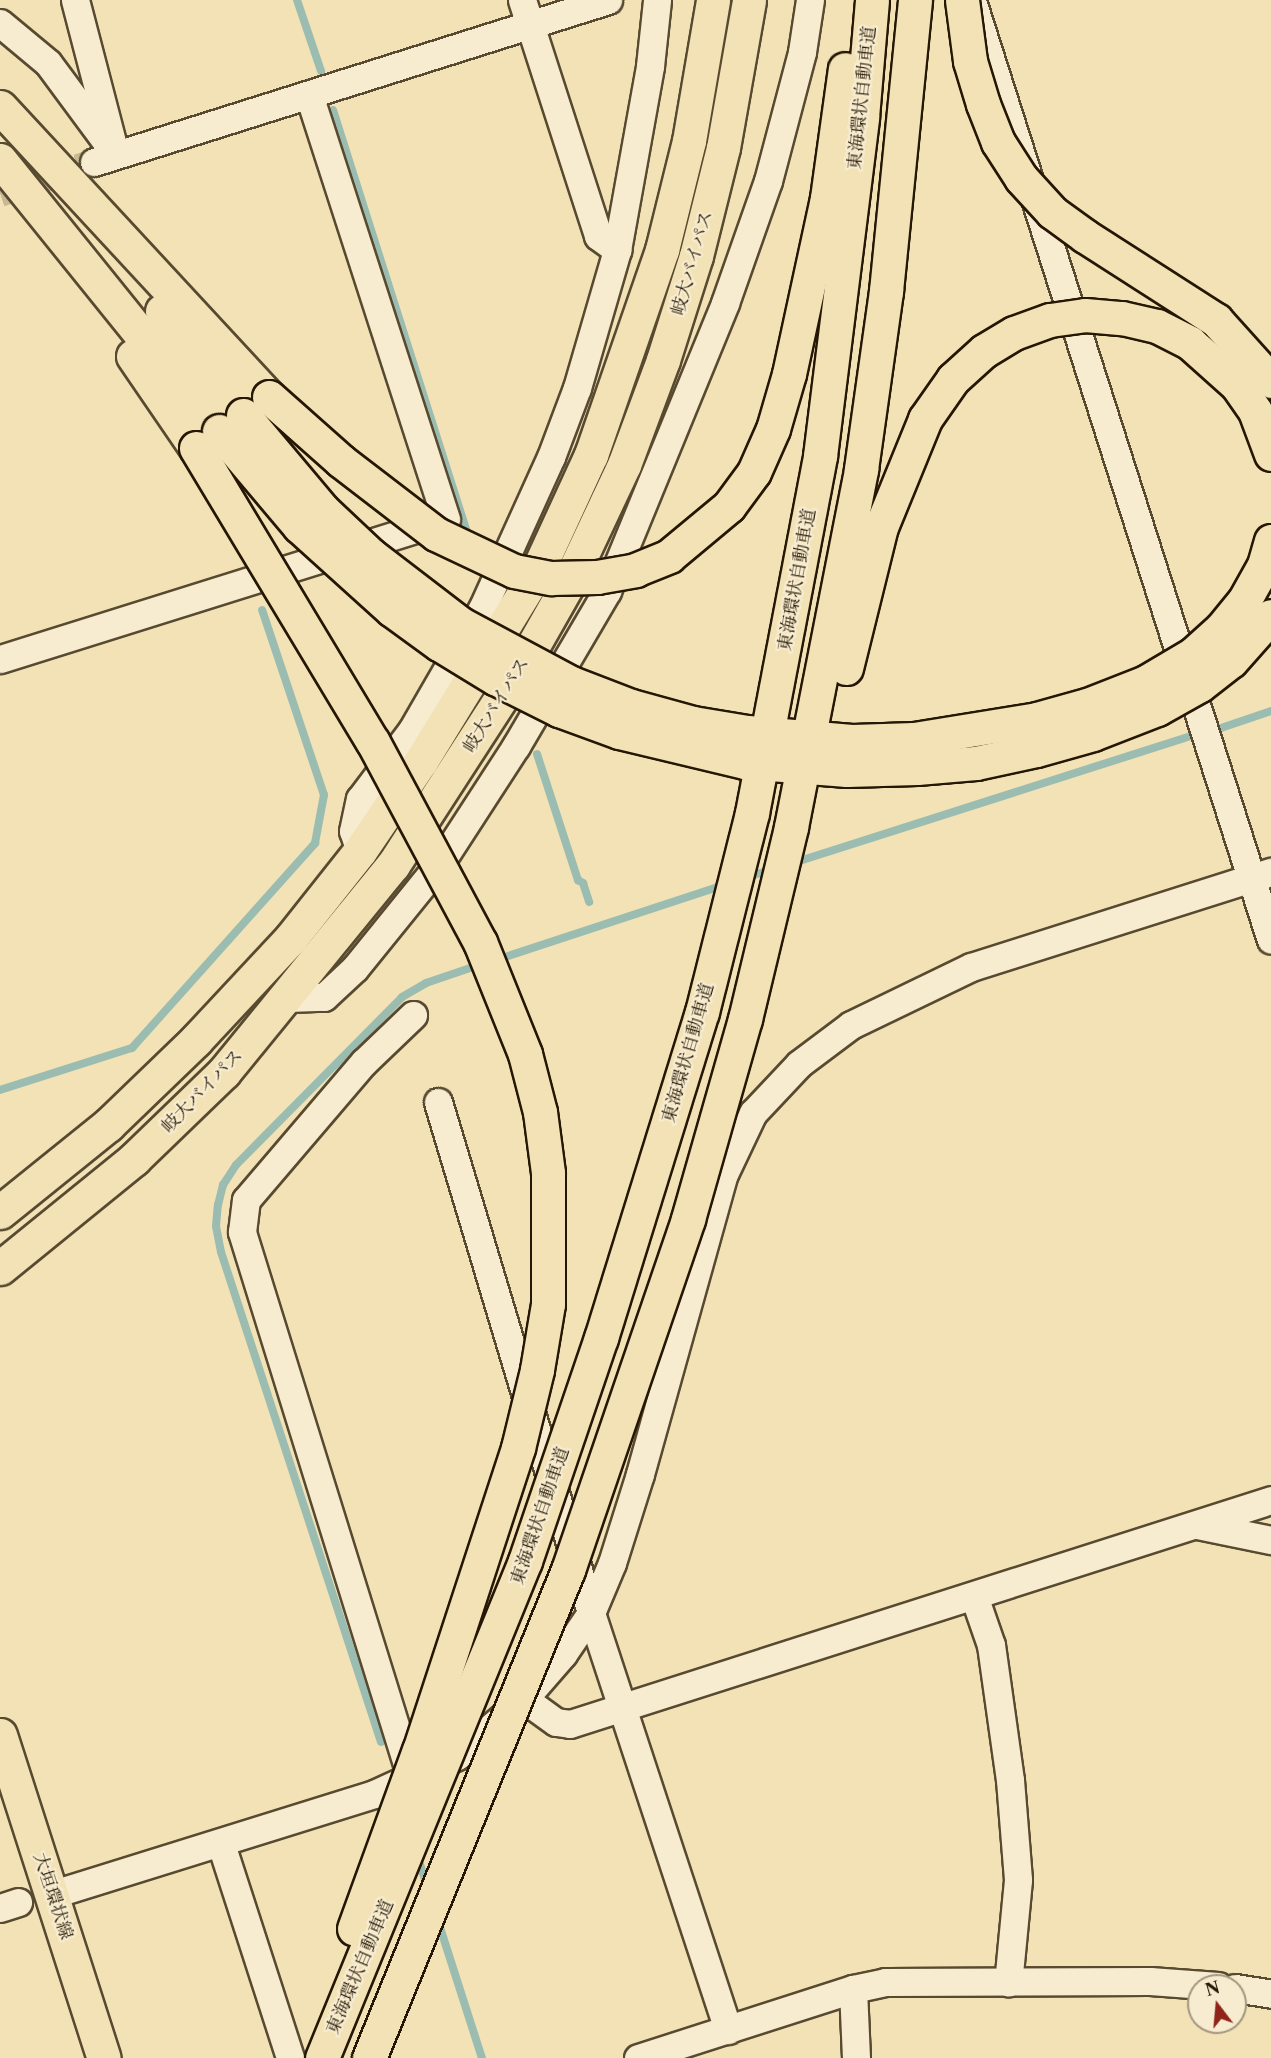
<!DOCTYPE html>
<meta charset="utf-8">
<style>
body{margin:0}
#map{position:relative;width:1271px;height:2058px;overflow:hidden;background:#f2e2b6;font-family:"Libre Caslon Text","Noto Serif JP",serif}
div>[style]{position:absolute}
.stream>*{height:8px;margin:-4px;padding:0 4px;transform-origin:4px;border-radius:4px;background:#9bbdb1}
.minor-tunnel>*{height:27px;margin-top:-13.5px;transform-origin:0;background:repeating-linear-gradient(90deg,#c9b992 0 27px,transparent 0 41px)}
.roads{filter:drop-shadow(2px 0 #584a30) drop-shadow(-2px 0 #584a30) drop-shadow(0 2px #584a30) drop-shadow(0 -2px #584a30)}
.minor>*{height:27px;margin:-13.5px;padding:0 13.5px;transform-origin:13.5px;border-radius:13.5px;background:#f7ecd0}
.major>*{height:33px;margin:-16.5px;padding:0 16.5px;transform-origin:16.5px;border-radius:16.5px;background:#f2e2b6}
.highway>*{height:33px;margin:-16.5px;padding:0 16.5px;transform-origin:16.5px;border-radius:16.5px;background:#f2e2b6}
.bridges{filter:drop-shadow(2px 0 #251704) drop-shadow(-2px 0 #251704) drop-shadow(0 2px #251704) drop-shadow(0 -2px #251704)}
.highway-bridge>*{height:33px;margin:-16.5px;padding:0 16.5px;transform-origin:16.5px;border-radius:16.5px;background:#f2e2b6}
span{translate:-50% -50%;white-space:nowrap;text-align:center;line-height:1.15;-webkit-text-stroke:4.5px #f7ecd0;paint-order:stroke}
.street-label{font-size:18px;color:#251704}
.north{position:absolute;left:1187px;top:1974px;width:60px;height:60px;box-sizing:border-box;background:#f7ecd0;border:2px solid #a3977e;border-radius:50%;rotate:344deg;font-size:16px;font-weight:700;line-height:24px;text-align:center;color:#251704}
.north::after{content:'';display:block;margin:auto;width:21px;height:27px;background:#8f2418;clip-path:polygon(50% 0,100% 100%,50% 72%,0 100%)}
</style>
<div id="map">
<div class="stream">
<i style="left:297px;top:0;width:75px;rotate:71.3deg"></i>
<i style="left:333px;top:110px;width:449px;rotate:72.4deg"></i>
<i style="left:1221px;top:728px;width:53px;rotate:-18.8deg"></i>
<i style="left:537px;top:754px;width:133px;rotate:72deg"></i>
<i style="left:578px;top:880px;width:6px;rotate:31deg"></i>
<i style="left:583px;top:883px;width:20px;rotate:72deg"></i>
<i style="left:793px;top:863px;width:416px;rotate:-17.7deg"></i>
<i style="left:744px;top:878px;width:30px;rotate:-17deg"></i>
<i style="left:496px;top:960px;width:240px;rotate:-18.2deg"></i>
<i style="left:0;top:1090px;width:139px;rotate:-17.7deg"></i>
<i style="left:132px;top:1048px;width:275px;rotate:-48.2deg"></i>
<i style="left:315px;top:843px;width:49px;rotate:-79.4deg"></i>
<i style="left:324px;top:795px;width:195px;rotate:-108.5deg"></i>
<i style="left:381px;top:1742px;width:515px;rotate:-108.08deg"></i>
<i style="left:221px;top:1252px;width:26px;rotate:-101deg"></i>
<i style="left:216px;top:1226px;width:21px;rotate:-85deg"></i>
<i style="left:218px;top:1205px;width:21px;rotate:-76deg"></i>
<i style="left:223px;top:1185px;width:24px;rotate:-57deg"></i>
<i style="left:236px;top:1165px;width:236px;rotate:-45.3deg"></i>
<i style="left:402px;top:997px;width:28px;rotate:-30deg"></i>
<i style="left:426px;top:983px;width:59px;rotate:-18.7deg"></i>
<i style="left:417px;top:1855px;width:33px;rotate:72deg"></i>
<i style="left:437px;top:1918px;width:147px;rotate:72.2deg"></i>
</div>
<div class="minor-tunnel">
<i style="left:0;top:193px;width:99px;rotate:-18.3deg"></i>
</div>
<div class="roads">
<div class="minor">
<i style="left:75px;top:0;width:147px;rotate:75.4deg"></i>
<i style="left:522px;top:0;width:248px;rotate:72.1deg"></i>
<i style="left:598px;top:236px;width:24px;rotate:36deg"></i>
<i style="left:972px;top:1px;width:985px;rotate:72.34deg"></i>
<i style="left:0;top:23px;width:62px;rotate:39.8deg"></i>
<i style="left:48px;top:63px;width:114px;rotate:53.5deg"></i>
<i style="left:94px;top:162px;width:539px;rotate:-17.49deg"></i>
<i style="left:0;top:659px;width:467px;rotate:-17.4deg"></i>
<i style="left:446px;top:519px;width:446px;rotate:-107.9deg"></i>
<i style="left:360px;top:851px;width:21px;rotate:-109deg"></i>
<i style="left:353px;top:831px;width:33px;rotate:-78deg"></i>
<i style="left:360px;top:799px;width:86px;rotate:-53deg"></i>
<i style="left:412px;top:730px;width:140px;rotate:-60deg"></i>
<i style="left:482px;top:609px;width:167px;rotate:-65.6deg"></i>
<i style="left:551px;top:457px;width:74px;rotate:-69.4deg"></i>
<i style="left:577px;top:388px;width:144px;rotate:-73.8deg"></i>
<i style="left:617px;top:250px;width:187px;rotate:-79.8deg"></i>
<i style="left:650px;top:66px;width:66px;rotate:-83.9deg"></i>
<i style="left:287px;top:998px;width:37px;rotate:-2deg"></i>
<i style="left:324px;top:997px;width:42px;rotate:-43.1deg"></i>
<i style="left:355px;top:968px;width:135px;rotate:-51deg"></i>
<i style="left:440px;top:863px;width:140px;rotate:-57deg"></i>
<i style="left:516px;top:746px;width:180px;rotate:-59.6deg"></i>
<i style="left:607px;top:591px;width:311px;rotate:-67.7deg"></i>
<i style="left:725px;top:303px;width:129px;rotate:-70.6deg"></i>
<i style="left:768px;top:181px;width:133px;rotate:-75.2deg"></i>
<i style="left:802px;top:52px;width:53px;rotate:-81.3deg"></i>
<i style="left:438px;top:1102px;width:533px;rotate:73.33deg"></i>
<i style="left:591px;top:1613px;width:439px;rotate:71.8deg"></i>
<i style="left:1197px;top:1525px;width:76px;rotate:11.5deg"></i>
<i style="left:974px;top:1596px;width:52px;rotate:70.9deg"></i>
<i style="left:991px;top:1645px;width:136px;rotate:82deg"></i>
<i style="left:1010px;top:1780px;width:100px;rotate:85.4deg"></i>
<i style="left:1018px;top:1880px;width:103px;rotate:95.5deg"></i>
<i style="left:524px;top:1699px;width:39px;rotate:36deg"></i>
<i style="left:556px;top:1722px;width:14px;rotate:8deg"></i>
<i style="left:570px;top:1724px;width:736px;rotate:-17.72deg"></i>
<i style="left:411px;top:1777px;width:571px;rotate:-107.23deg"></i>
<i style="left:242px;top:1232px;width:32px;rotate:-83deg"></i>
<i style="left:246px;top:1200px;width:182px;rotate:-49.5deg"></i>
<i style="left:364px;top:1062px;width:68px;rotate:-43.8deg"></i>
<i style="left:221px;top:1844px;width:225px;rotate:72.1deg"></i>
<i style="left:53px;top:1894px;width:336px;rotate:-17.3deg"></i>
<i style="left:374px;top:1794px;width:91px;rotate:-24.6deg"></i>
<i style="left:457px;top:1756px;width:88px;rotate:-40.4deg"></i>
<i style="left:524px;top:1699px;width:60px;rotate:-49.1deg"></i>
<i style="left:563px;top:1654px;width:50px;rotate:-55.7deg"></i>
<i style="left:591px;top:1613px;width:54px;rotate:-67.2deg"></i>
<i style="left:612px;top:1563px;width:93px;rotate:-72.5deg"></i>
<i style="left:640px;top:1474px;width:312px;rotate:-74.4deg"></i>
<i style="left:724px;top:1174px;width:68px;rotate:-64.6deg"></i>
<i style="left:753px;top:1113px;width:67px;rotate:-46.8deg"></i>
<i style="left:799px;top:1064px;width:65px;rotate:-36.9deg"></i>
<i style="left:851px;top:1025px;width:133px;rotate:-25.8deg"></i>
<i style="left:971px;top:967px;width:315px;rotate:-17.6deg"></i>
<i style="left:0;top:1908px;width:19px;rotate:-18deg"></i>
<i style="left:1235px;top:1988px;width:36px;rotate:9deg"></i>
<i style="left:853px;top:1989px;width:69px;rotate:87.5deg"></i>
<i style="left:638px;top:2058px;width:226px;rotate:-17.8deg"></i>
<i style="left:853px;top:1989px;width:33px;rotate:-12deg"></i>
<i style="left:885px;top:1982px;width:265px;rotate:-0.2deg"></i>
<i style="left:1150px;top:1981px;width:68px;rotate:4.2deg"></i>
</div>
<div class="major">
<i style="left:0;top:1735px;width:339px;rotate:72.2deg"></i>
</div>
<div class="highway">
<i style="left:0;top:107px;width:396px;rotate:47.2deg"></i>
<i style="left:0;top:160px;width:348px;rotate:51.1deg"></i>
<i style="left:162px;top:311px;width:132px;rotate:52.1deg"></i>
<i style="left:133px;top:356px;width:112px;rotate:55.6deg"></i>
<i style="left:0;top:1212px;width:139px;rotate:-38.9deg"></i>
<i style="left:108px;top:1125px;width:122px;rotate:-44deg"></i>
<i style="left:196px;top:1040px;width:139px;rotate:-47deg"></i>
<i style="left:291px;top:938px;width:111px;rotate:-51.6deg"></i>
<i style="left:360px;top:851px;width:109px;rotate:-55.9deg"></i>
<i style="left:421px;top:761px;width:224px;rotate:-58.5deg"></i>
<i style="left:538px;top:570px;width:127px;rotate:-65.3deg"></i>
<i style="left:591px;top:455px;width:217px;rotate:-70.9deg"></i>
<i style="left:662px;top:250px;width:112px;rotate:-76.1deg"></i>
<i style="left:689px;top:141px;width:143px;rotate:-80.3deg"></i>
<i style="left:0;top:1268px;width:173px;rotate:-39.1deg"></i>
<i style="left:134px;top:1159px;width:125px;rotate:-44deg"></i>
<i style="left:224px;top:1072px;width:267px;rotate:-50.8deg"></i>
<i style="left:393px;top:865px;width:230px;rotate:-57.1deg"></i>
<i style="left:518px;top:672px;width:101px;rotate:-60.4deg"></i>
<i style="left:568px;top:584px;width:132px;rotate:-64.8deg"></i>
<i style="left:624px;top:465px;width:112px;rotate:-69.6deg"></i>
<i style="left:663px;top:360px;width:109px;rotate:-72.4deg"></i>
<i style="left:696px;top:256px;width:111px;rotate:-76deg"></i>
<i style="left:723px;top:148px;width:150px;rotate:-80deg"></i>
</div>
</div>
<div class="bridges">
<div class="highway-bridge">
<i style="left:962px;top:0;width:62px;rotate:82.5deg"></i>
<i style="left:970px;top:61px;width:45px;rotate:73.2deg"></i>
<i style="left:983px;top:104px;width:41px;rotate:68.5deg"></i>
<i style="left:998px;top:142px;width:43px;rotate:57.4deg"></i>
<i style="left:1021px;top:178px;width:46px;rotate:47.6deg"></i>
<i style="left:1052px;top:212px;width:41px;rotate:36deg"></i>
<i style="left:1085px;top:236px;width:156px;rotate:32.7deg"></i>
<i style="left:1216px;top:320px;width:82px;rotate:48deg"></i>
<i style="left:269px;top:397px;width:96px;rotate:41.6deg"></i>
<i style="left:341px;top:461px;width:120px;rotate:37.5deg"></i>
<i style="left:436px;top:534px;width:86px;rotate:25.4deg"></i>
<i style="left:514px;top:571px;width:38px;rotate:11deg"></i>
<i style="left:551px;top:578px;width:46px;rotate:-1.2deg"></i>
<i style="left:597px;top:577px;width:39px;rotate:-10deg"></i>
<i style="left:635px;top:570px;width:37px;rotate:-22deg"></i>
<i style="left:669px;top:556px;width:78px;rotate:-39.8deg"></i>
<i style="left:729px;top:506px;width:42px;rotate:-53.7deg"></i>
<i style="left:754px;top:472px;width:47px;rotate:-66.2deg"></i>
<i style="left:773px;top:429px;width:57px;rotate:-73.8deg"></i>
<i style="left:789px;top:374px;width:180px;rotate:-77.8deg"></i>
<i style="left:827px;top:198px;width:130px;rotate:-82.1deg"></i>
<i style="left:243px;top:415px;width:124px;rotate:49.9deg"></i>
<i style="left:323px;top:510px;width:66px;rotate:43.2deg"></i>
<i style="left:371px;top:555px;width:113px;rotate:37.5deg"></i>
<i style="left:461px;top:624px;width:125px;rotate:28.2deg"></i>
<i style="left:571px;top:683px;width:64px;rotate:21deg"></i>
<i style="left:631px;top:706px;width:64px;rotate:15.3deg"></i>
<i style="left:693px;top:723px;width:55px;rotate:9.5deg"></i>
<i style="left:747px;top:732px;width:105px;rotate:4.9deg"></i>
<i style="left:852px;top:741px;width:62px;rotate:-1.8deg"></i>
<i style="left:914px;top:739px;width:125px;rotate:-9.2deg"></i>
<i style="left:1037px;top:719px;width:52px;rotate:-15.6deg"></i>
<i style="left:1087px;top:705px;width:63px;rotate:-21.3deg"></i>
<i style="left:1146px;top:682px;width:55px;rotate:-30.8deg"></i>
<i style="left:1193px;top:654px;width:38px;rotate:-42deg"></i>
<i style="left:1221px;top:629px;width:36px;rotate:-51deg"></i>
<i style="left:1244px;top:601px;width:41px;rotate:-60.9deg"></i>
<i style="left:1264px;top:565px;width:25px;rotate:-74deg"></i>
<i style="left:219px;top:431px;width:124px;rotate:49.9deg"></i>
<i style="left:299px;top:526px;width:125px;rotate:42.1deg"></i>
<i style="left:392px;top:610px;width:58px;rotate:35.9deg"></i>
<i style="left:439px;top:644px;width:66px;rotate:31.3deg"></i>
<i style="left:495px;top:678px;width:72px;rotate:26.6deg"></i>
<i style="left:559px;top:710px;width:64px;rotate:20.1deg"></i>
<i style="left:619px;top:732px;width:130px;rotate:13.4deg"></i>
<i style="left:745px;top:762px;width:102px;rotate:4.5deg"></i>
<i style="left:847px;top:770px;width:70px;rotate:-1.6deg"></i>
<i style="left:917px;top:768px;width:59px;rotate:-4.8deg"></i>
<i style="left:976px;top:763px;width:61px;rotate:-12.2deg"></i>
<i style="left:1036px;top:750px;width:59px;rotate:-15.7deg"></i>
<i style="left:1093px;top:734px;width:69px;rotate:-21.3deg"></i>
<i style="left:1157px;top:709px;width:49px;rotate:-29.2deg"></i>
<i style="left:1200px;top:685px;width:39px;rotate:-38deg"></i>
<i style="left:1231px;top:661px;width:60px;rotate:-48.4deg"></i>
<i style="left:196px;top:448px;width:343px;rotate:59deg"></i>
<i style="left:373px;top:742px;width:227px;rotate:61.9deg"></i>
<i style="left:480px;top:942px;width:121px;rotate:68.1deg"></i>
<i style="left:525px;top:1054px;width:60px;rotate:75.5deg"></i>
<i style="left:540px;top:1112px;width:62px;rotate:82.5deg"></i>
<i style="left:548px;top:1173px;width:131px;rotate:90deg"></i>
<i style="left:548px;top:1304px;width:67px;rotate:99.5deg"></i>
<i style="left:537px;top:1370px;width:80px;rotate:103.7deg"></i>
<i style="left:518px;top:1448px;width:318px;rotate:108.1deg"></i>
<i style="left:419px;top:1750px;width:190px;rotate:110deg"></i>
<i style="left:846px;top:668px;width:145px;rotate:-76.1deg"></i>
<i style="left:881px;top:527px;width:117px;rotate:-67.8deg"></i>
<i style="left:925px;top:419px;width:49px;rotate:-55deg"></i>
<i style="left:953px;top:379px;width:42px;rotate:-42.1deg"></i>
<i style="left:984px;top:351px;width:35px;rotate:-31deg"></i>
<i style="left:1014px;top:333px;width:38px;rotate:-20deg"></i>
<i style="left:1050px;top:320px;width:35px;rotate:-8deg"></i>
<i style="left:1085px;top:315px;width:37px;rotate:5deg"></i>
<i style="left:1122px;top:318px;width:36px;rotate:13deg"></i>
<i style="left:1157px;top:326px;width:37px;rotate:27deg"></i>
<i style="left:1190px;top:343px;width:63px;rotate:41.8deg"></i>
<i style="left:1237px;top:385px;width:32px;rotate:55deg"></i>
<i style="left:1255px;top:411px;width:46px;rotate:69.6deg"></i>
<i style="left:322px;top:2058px;width:537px;rotate:-67.78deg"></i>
<i style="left:525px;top:1561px;width:236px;rotate:-71.2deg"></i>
<i style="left:601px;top:1338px;width:341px;rotate:-72.8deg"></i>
<i style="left:702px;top:1012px;width:205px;rotate:-75.9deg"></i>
<i style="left:752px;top:813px;width:363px;rotate:-79.2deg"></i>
<i style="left:820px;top:456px;width:342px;rotate:-82.9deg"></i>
<i style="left:862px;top:117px;width:117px;rotate:-85.1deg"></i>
<i style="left:369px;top:2058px;width:527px;rotate:-67.82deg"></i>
<i style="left:568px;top:1570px;width:371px;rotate:-71.1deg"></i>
<i style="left:688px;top:1219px;width:208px;rotate:-74.1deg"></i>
<i style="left:745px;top:1019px;width:197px;rotate:-76.5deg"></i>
<i style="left:791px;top:827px;width:365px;rotate:-78.9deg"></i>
<i style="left:861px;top:469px;width:180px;rotate:-82deg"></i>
<i style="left:886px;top:291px;width:292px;rotate:-84.3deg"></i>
</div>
</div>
<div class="street-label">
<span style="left:862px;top:98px;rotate:-84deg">東海環状自動車道</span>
<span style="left:692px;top:263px;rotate:-74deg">岐大バイパス</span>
<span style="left:797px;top:580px;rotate:-80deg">東海環状自動車道</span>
<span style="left:496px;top:705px;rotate:-58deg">岐大バイパス</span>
<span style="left:688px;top:1053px;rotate:-74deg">東海環状自動車道</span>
<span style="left:202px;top:1091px;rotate:-46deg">岐大バイパス</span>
<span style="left:540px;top:1516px;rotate:-71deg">東海環状自動車道</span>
<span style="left:53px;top:1896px;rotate:72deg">大垣環状線</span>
<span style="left:360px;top:1967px;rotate:-67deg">東海環状自動車道</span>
</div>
<div class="north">N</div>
</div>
